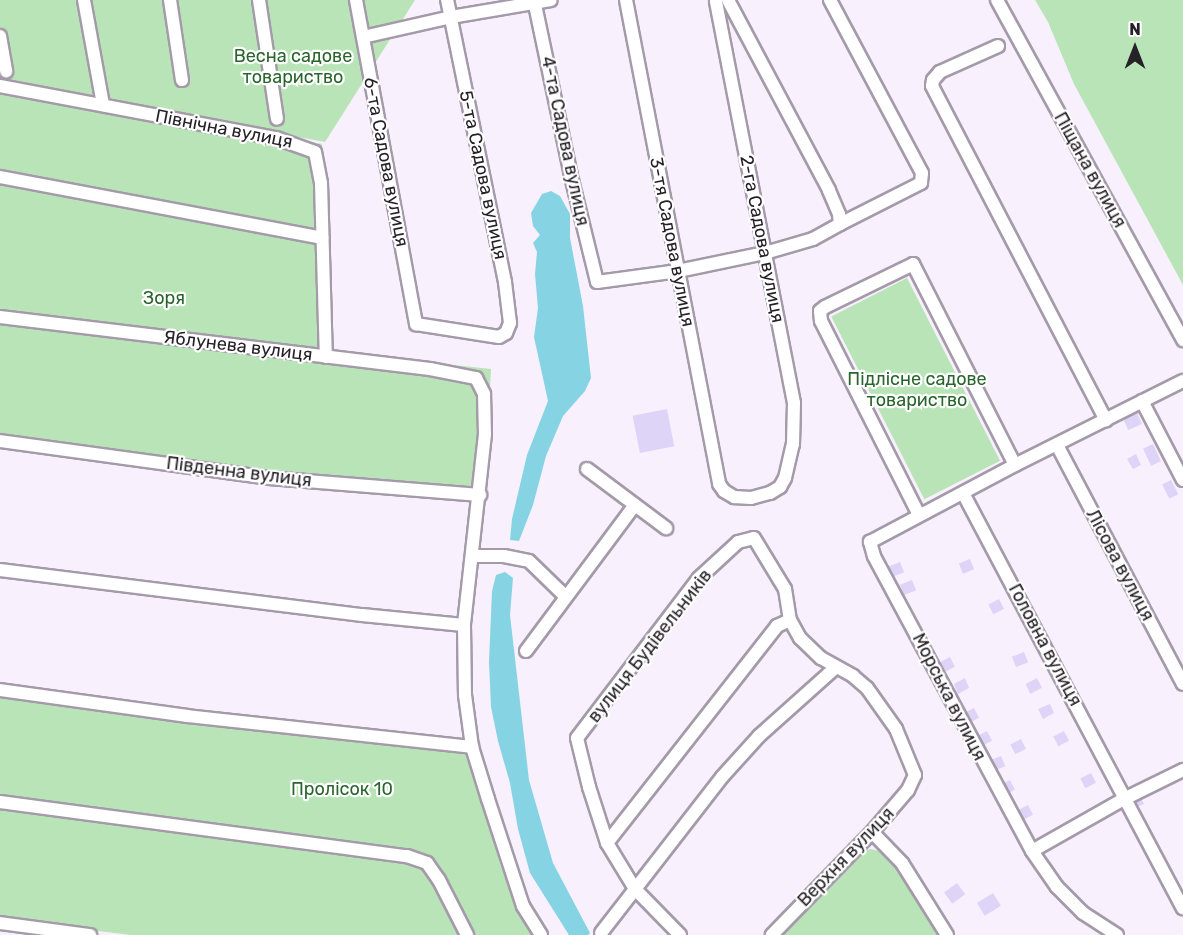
<!DOCTYPE html>
<meta charset="utf-8">
<style>
body{margin:0}
#map{position:relative;width:1183px;height:935px;overflow:hidden;background:#f8f0fd;font-family:Rubik,sans-serif}
div>[style]{position:absolute}
.green>*{inset:0;background:#b8e4b7;transform-origin:0 0}
.water>*{inset:0;background:#86d3e3}
.building>*{inset:0;background:#ddd4f7;transform-origin:0 0}
.roads{filter:drop-shadow(2px 0 #a49aa9) drop-shadow(-2px 0 #a49aa9) drop-shadow(0 2px #a49aa9) drop-shadow(0 -2px #a49aa9)}
.minor>*{height:12px;margin:-6px;padding:0 6px;transform-origin:6px;border-radius:6px;background:#fff}
span{translate:-50% -50%;white-space:nowrap;text-align:center;line-height:1.15;-webkit-text-stroke:4.5px #fff;paint-order:stroke}
.park-label{font-size:18px;color:#29652c}
.street-label{font-size:18px;color:#252127}
.north{position:absolute;left:1105px;top:18px;width:60px;height:60px;-webkit-text-stroke:4px #fff;paint-order:stroke;rotate:0deg;font-size:16px;font-weight:700;line-height:24px;text-align:center;color:#252127}
.north::after{content:'';display:block;margin:auto;width:21px;height:27px;background:#252127;clip-path:polygon(50% 0,100% 100%,50% 72%,0 100%)}
</style>
<div id="map">
<div class="green">
<i style="clip-path:polygon(0 0,415px 0,325px 142px,0 81px)"></i>
<i style="clip-path:polygon(1035px 0,1183px 0,1183px 285px,1074px 84px,1048px 22px)"></i>
<i style="clip-path:polygon(0 82px,322px 144px,329px 344px,339px 353px,491px 369px,484px 500px,0 445px)"></i>
<i style="left:907px;top:278px;width:205px;height:85px;rotate:63deg"></i>
<i style="clip-path:polygon(0 693px,470px 755px,501px 867px,533px 935px,473px 935px,437px 864px,421px 852px,0 797px)"></i>
<i style="clip-path:polygon(0 809px,408px 859px,428px 870px,438px 887px,459px 935px,131px 935px,0 919px)"></i>
<i style="clip-path:polygon(870px 849px,884px 852px,892px 861px,938px 935px,779px 935px,857px 854px)"></i>
</div>
<div class="water">
<i style="clip-path:polygon(551px 191px,560px 196px,570px 214px,570px 238px,583px 306px,591px 378px,585px 391px,563px 416px,546px 456px,533px 505px,519px 541px,510px 540px,512px 519px,527px 455px,548px 401px,534px 337px,538px 308px,535px 274px,537px 252px,533px 243px,540px 235px,533px 226px,531px 213px,542px 194px)"></i>
<i style="clip-path:polygon(505px 572px,513px 578px,510px 615px,529px 780px,553px 863px,590px 933px,588px 935px,569px 935px,530px 873px,518px 829px,510px 783px,498px 741px,491px 707px,489px 662px,492px 591px,496px 575px)"></i>
</div>
<div class="building">
<i style="left:667px;top:409px;width:38px;height:35px;rotate:79deg"></i>
<i style="left:1137px;top:413px;width:12px;height:15px;rotate:66deg"></i>
<i style="left:1153px;top:444px;width:19px;height:11px;rotate:65deg"></i>
<i style="clip-path:polygon(1136px 454px,1141px 465px,1133px 469px,1127px 459px)"></i>
<i style="left:1171px;top:480px;width:16px;height:10px;rotate:63deg"></i>
<i style="left:970px;top:559px;width:11px;height:12px;rotate:68deg"></i>
<i style="left:900px;top:562px;width:11px;height:13px;rotate:68deg"></i>
<i style="left:912px;top:580px;width:11px;height:13px;rotate:68deg"></i>
<i style="left:999px;top:599px;width:11px;height:12px;rotate:63deg"></i>
<i style="left:1024px;top:652px;width:11px;height:13px;rotate:68deg"></i>
<i style="left:950px;top:657px;width:11px;height:12px;rotate:63deg"></i>
<i style="clip-path:polygon(965px 678px,969px 688px,958px 694px,954px 684px)"></i>
<i style="left:1037px;top:678px;width:11px;height:13px;rotate:63deg"></i>
<i style="clip-path:polygon(1050px 704px,1054px 713px,1043px 719px,1038px 709px)"></i>
<i style="left:974px;top:708px;width:11px;height:12px;rotate:63deg"></i>
<i style="left:987px;top:731px;width:11px;height:12px;rotate:63deg"></i>
<i style="left:1064px;top:731px;width:11px;height:12px;rotate:63deg"></i>
<i style="left:1021px;top:739px;width:11px;height:12px;rotate:63deg"></i>
<i style="left:1001px;top:756px;width:11px;height:13px;rotate:68deg"></i>
<i style="left:1091px;top:773px;width:11px;height:12px;rotate:63deg"></i>
<i style="left:1010px;top:780px;width:11px;height:12px;rotate:63deg"></i>
<i style="clip-path:polygon(1140px 797px,1144px 804px,1137px 807px,1134px 801px)"></i>
<i style="left:1028px;top:805px;width:11px;height:12px;rotate:63deg"></i>
<i style="left:957px;top:883px;width:14px;height:16px;rotate:54deg"></i>
<i style="left:993px;top:893px;width:15px;height:19px;rotate:58deg"></i>
</div>
<div class="roads">
<div class="minor">
<i style="left:84px;top:0;width:107px;rotate:79.7deg"></i>
<i style="left:170px;top:0;width:81px;rotate:81.5deg"></i>
<i style="left:259px;top:0;width:120px;rotate:81.4deg"></i>
<i style="left:356px;top:0;width:330px;rotate:79.5deg"></i>
<i style="left:416px;top:324px;width:84px;rotate:8.9deg"></i>
<i style="left:499px;top:337px;width:8px;rotate:-30deg"></i>
<i style="left:506px;top:333px;width:11px;rotate:-68deg"></i>
<i style="left:510px;top:323px;width:41px;rotate:-97deg"></i>
<i style="left:505px;top:282px;width:288px;rotate:-101.6deg"></i>
<i style="left:534px;top:0;width:180px;rotate:78.1deg"></i>
<i style="left:571px;top:176px;width:109px;rotate:76.2deg"></i>
<i style="left:597px;top:282px;width:82px;rotate:-7.7deg"></i>
<i style="left:678px;top:271px;width:89px;rotate:-11.7deg"></i>
<i style="left:765px;top:253px;width:50px;rotate:-16.3deg"></i>
<i style="left:813px;top:239px;width:31px;rotate:-29deg"></i>
<i style="left:840px;top:224px;width:10px;rotate:-96deg"></i>
<i style="left:839px;top:214px;width:26px;rotate:-113deg"></i>
<i style="left:829px;top:190px;width:215px;rotate:-118deg"></i>
<i style="left:626px;top:0;width:493px;rotate:79.1deg"></i>
<i style="left:719px;top:484px;width:9px;rotate:54deg"></i>
<i style="left:724px;top:491px;width:12px;rotate:31deg"></i>
<i style="left:734px;top:497px;width:17px;rotate:3deg"></i>
<i style="left:751px;top:498px;width:20px;rotate:-15deg"></i>
<i style="left:770px;top:493px;width:12px;rotate:-31deg"></i>
<i style="left:780px;top:487px;width:10px;rotate:-61deg"></i>
<i style="left:785px;top:478px;width:35px;rotate:-77deg"></i>
<i style="left:793px;top:444px;width:41px;rotate:-88.6deg"></i>
<i style="left:794px;top:403px;width:410px;rotate:-101deg"></i>
<i style="left:830px;top:0;width:196px;rotate:62deg"></i>
<i style="left:922px;top:173px;width:10px;rotate:96deg"></i>
<i style="left:921px;top:183px;width:91px;rotate:153.2deg"></i>
<i style="left:997px;top:0;width:388px;rotate:61.3deg"></i>
<i style="left:0;top:36px;width:36px;rotate:80deg"></i>
<i style="left:363px;top:37px;width:90px;rotate:-12.8deg"></i>
<i style="left:451px;top:17px;width:101px;rotate:-9.6deg"></i>
<i style="left:998px;top:46px;width:64px;rotate:155.9deg"></i>
<i style="left:940px;top:72px;width:11px;rotate:131deg"></i>
<i style="left:933px;top:80px;width:6px;rotate:99deg"></i>
<i style="left:932px;top:86px;width:377px;rotate:62.5deg"></i>
<i style="left:0;top:86px;width:281px;rotate:10.7deg"></i>
<i style="left:276px;top:138px;width:41px;rotate:19.7deg"></i>
<i style="left:315px;top:152px;width:32px;rotate:79deg"></i>
<i style="left:321px;top:183px;width:174px;rotate:88.4deg"></i>
<i style="left:0;top:177px;width:328px;rotate:10.7deg"></i>
<i style="left:0;top:317px;width:433px;rotate:6.9deg"></i>
<i style="left:430px;top:369px;width:47px;rotate:11.1deg"></i>
<i style="left:476px;top:378px;width:18px;rotate:63deg"></i>
<i style="left:484px;top:394px;width:40px;rotate:88.6deg"></i>
<i style="left:485px;top:434px;width:192px;rotate:96.3deg"></i>
<i style="left:464px;top:625px;width:70px;rotate:89.2deg"></i>
<i style="left:465px;top:695px;width:52px;rotate:82.3deg"></i>
<i style="left:472px;top:747px;width:54px;rotate:72.9deg"></i>
<i style="left:488px;top:799px;width:113px;rotate:71.9deg"></i>
<i style="left:523px;top:906px;width:34px;rotate:58deg"></i>
<i style="left:1142px;top:401px;width:89px;rotate:62.6deg"></i>
<i style="left:0;top:441px;width:272px;rotate:7.8deg"></i>
<i style="left:269px;top:478px;width:212px;rotate:4.6deg"></i>
<i style="left:1057px;top:445px;width:270px;rotate:62.2deg"></i>
<i style="left:587px;top:469px;width:99px;rotate:36.8deg"></i>
<i style="left:963px;top:493px;width:470px;rotate:62.1deg"></i>
<i style="left:919px;top:515px;width:217px;rotate:-116.8deg"></i>
<i style="left:821px;top:321px;width:10px;rotate:-96deg"></i>
<i style="left:820px;top:311px;width:6px;rotate:-39deg"></i>
<i style="left:825px;top:307px;width:98px;rotate:-26deg"></i>
<i style="left:913px;top:264px;width:225px;rotate:63.1deg"></i>
<i style="left:472px;top:556px;width:32px"></i>
<i style="left:504px;top:556px;width:25px;rotate:11deg"></i>
<i style="left:529px;top:561px;width:50px;rotate:44.2deg"></i>
<i style="left:0;top:570px;width:365px;rotate:7.1deg"></i>
<i style="left:362px;top:615px;width:102px;rotate:5.6deg"></i>
<i style="left:526px;top:651px;width:182px;rotate:-53.3deg"></i>
<i style="left:0;top:690px;width:189px;rotate:7.9deg"></i>
<i style="left:187px;top:716px;width:287px;rotate:6.2deg"></i>
<i style="left:0;top:802px;width:411px;rotate:7.6deg"></i>
<i style="left:407px;top:856px;width:21px;rotate:19deg"></i>
<i style="left:427px;top:863px;width:21px;rotate:55deg"></i>
<i style="left:439px;top:880px;width:62px;rotate:63deg"></i>
<i style="left:872px;top:832px;width:43px;rotate:45.9deg"></i>
<i style="left:902px;top:863px;width:85px;rotate:58deg"></i>
<i style="left:607px;top:843px;width:276px;rotate:-51.9deg"></i>
<i style="left:777px;top:626px;width:14px;rotate:-25deg"></i>
<i style="left:1032px;top:851px;width:106px;rotate:-29.5deg"></i>
<i style="left:1124px;top:799px;width:66px;rotate:-26.2deg"></i>
<i style="left:0;top:923px;width:91px;rotate:7.6deg"></i>
<i style="left:601px;top:933px;width:197px;rotate:-52.2deg"></i>
<i style="left:722px;top:777px;width:55px;rotate:-47.9deg"></i>
<i style="left:759px;top:736px;width:102px;rotate:-41.8deg"></i>
<i style="left:680px;top:935px;width:64px;rotate:-134.4deg"></i>
<i style="left:635px;top:889px;width:54px;rotate:-121.3deg"></i>
<i style="left:607px;top:843px;width:59px;rotate:-107.8deg"></i>
<i style="left:589px;top:787px;width:50px;rotate:-103.8deg"></i>
<i style="left:577px;top:738px;width:201px;rotate:-52.7deg"></i>
<i style="left:699px;top:578px;width:53px;rotate:-42.7deg"></i>
<i style="left:738px;top:542px;width:16px;rotate:-14deg"></i>
<i style="left:754px;top:538px;width:60px;rotate:58.7deg"></i>
<i style="left:785px;top:589px;width:31px;rotate:81deg"></i>
<i style="left:790px;top:620px;width:21px;rotate:61deg"></i>
<i style="left:800px;top:638px;width:29px;rotate:44deg"></i>
<i style="left:821px;top:658px;width:37px;rotate:29deg"></i>
<i style="left:853px;top:676px;width:18px;rotate:41deg"></i>
<i style="left:867px;top:688px;width:50px;rotate:54.7deg"></i>
<i style="left:896px;top:729px;width:50px;rotate:67.6deg"></i>
<i style="left:915px;top:775px;width:17px;rotate:115deg"></i>
<i style="left:908px;top:790px;width:55px;rotate:130.6deg"></i>
<i style="left:872px;top:832px;width:144px;rotate:134.2deg"></i>
<i style="left:1117px;top:935px;width:40px;rotate:-147.1deg"></i>
<i style="left:1083px;top:913px;width:37px;rotate:-135deg"></i>
<i style="left:1057px;top:887px;width:44px;rotate:-124.8deg"></i>
<i style="left:1032px;top:851px;width:335px;rotate:-118.2deg"></i>
<i style="left:874px;top:556px;width:15px;rotate:-106deg"></i>
<i style="left:870px;top:542px;width:164px;rotate:-28deg"></i>
<i style="left:1015px;top:465px;width:188px;rotate:-26.6deg"></i>
</div>
</div>
<div class="park-label">
<span style="left:293px;top:67px">Весна садове<br>товариство</span>
<span style="left:164px;top:298px">Зоря</span>
<span style="left:917px;top:390px">Підлісне садове<br>товариство</span>
<span style="left:342px;top:789px">Пролісок 10</span>
</div>
<div class="street-label">
<span style="left:224px;top:129px;rotate:11deg">Північна вулиця</span>
<span style="left:565px;top:141px;rotate:78deg">4-та Садова вулиця</span>
<span style="left:386px;top:162px;rotate:79deg">6-та Садова вулиця</span>
<span style="left:1090px;top:170px;rotate:61deg">Піщана вулиця</span>
<span style="left:483px;top:175px;rotate:78deg">5-та Садова вулиця</span>
<span style="left:762px;top:239px;rotate:79deg">2-га Садова вулиця</span>
<span style="left:672px;top:242px;rotate:79deg">3-тя Садова вулиця</span>
<span style="left:238px;top:346px;rotate:7deg">Яблунева вулиця</span>
<span style="left:239px;top:472px;rotate:7deg">Південна вулиця</span>
<span style="left:1120px;top:565px;rotate:62deg">Лісова вулиця</span>
<span style="left:1045px;top:645px;rotate:62deg">Головна вулиця</span>
<span style="left:650px;top:646px;rotate:-52deg">вулиця Будівельників</span>
<span style="left:949px;top:697px;rotate:63deg">Морська вулиця</span>
<span style="left:846px;top:857px;rotate:-46deg">Верхня вулиця</span>
</div>
<div class="north">N</div>
</div>
